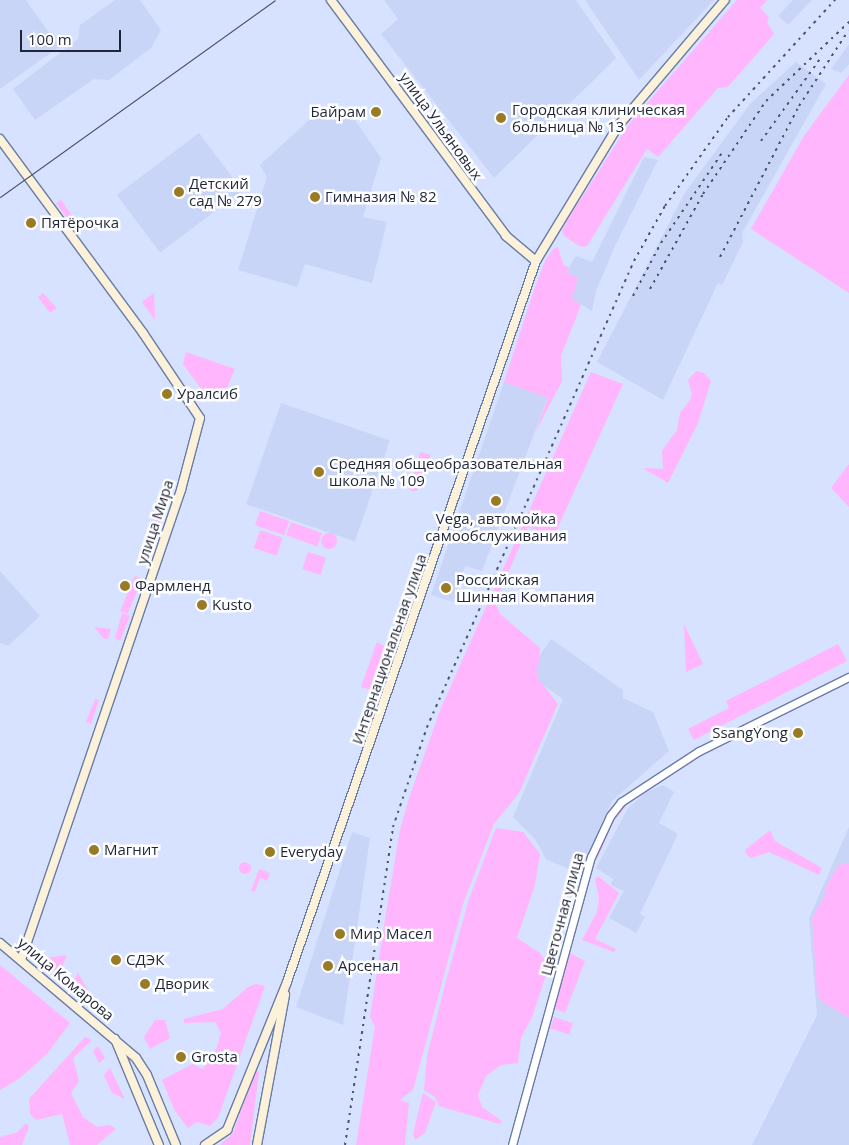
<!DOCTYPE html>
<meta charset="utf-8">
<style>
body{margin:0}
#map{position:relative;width:849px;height:1145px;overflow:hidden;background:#d6e2ff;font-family:"Open Sans",sans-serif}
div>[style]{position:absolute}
.built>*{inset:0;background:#c9d5f6;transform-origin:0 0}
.green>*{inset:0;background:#ffb6fc;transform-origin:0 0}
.round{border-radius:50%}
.roads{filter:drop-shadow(1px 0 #6a7ba6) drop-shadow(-1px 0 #6a7ba6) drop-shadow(0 1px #6a7ba6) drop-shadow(0 -1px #6a7ba6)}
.tertiary>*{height:7px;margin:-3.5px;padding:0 3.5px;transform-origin:3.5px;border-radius:3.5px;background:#fff}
.secondary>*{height:8px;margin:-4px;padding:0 4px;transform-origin:4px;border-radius:4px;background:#fcf2da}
.tram>*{height:1px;margin:-0.5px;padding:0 0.5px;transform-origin:0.5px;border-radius:0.5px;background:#4a5367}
.rail>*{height:2px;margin-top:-1px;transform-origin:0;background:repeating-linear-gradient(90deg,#4a5367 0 2.5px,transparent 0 7.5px)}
.dots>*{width:14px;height:14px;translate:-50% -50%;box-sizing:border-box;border:2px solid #fff;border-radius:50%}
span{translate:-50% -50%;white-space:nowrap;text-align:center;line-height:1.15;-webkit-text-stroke:5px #fff;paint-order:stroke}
.poi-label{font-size:15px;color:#1f2638}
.left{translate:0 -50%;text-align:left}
.right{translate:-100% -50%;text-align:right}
.street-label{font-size:15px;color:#1f2638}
.scale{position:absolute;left:20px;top:30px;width:101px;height:22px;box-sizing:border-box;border:2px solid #1f2638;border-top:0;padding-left:6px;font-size:15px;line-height:18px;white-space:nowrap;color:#1f2638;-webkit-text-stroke:4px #fff;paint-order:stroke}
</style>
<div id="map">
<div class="built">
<i style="clip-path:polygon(0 0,26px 0,59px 47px,0 89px)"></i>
<i style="clip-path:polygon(115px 0,140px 0,161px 30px,151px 48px,109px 80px,94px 79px,35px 120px,13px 89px,78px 39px,80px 25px)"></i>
<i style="clip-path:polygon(384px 0,576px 0,616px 58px,494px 178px,381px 34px,398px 19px)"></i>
<i style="clip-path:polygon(585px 0,714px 0,639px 80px)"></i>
<i style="clip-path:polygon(793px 0,812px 0,788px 25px,778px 16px)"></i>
<i style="clip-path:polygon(849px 44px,849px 64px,841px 73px,831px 69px)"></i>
<i style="clip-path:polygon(796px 62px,826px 84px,742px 233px,743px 242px,722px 285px,718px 283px,663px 400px,597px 362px,684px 194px,750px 104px)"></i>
<i style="clip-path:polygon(320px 110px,355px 120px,381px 158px,363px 217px,387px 222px,372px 283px,305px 264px,297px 287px,238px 270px,267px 177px,260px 165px)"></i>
<i style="left:199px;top:133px;width:72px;height:103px;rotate:53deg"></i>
<i style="clip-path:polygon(644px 157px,658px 160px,615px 246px,596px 291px,592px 311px,572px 299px,566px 272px,576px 256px,592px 262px)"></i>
<i style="clip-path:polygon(504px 382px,548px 397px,482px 571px,465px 566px,453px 602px,431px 595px)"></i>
<i style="left:281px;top:403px;width:115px;height:107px;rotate:19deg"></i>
<i style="clip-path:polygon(0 571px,40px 616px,8px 646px,0 643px)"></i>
<i style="clip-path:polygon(551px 639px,623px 690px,623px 698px,653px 712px,669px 751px,612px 801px,580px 874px,546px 859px,535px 839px,513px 817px,563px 699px,527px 674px)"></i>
<i style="clip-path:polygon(663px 785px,674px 792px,659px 823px,678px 834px,640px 914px,645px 917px,636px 933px,609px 918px,624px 891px,611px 885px,613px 879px,596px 868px,628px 808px,645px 793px)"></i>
<i style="clip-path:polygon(849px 827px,849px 1145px,752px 1145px,817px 1015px,809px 918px)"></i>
<i style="clip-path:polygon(352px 832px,370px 838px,343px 1025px,296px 1007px)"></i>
</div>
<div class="green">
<i style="clip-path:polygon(737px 0,767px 0,760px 8px,769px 17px,767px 22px,774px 34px,728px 87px,718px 88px,658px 157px,647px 149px,587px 246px,581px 247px,564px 236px,562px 231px,568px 219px,629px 124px)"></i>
<i style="clip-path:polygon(849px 75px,849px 293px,751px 229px,804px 136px)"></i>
<i style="clip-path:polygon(61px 200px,81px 228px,77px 231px,56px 203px)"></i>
<i style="clip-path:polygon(558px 247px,563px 264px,569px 268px,566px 272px,578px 278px,572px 299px,581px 305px,561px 356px,562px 381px,535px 433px,548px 398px,504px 382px,534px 290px,545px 261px,553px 249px)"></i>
<i style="clip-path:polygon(43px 293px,57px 308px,50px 313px,38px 297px)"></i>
<i style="clip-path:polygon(154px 293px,155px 320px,142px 302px)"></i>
<i style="clip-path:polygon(186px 352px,235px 369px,223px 397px,218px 398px,202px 390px,183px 364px)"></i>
<i style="clip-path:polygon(696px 371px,704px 373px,711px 381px,698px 423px,668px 483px,643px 468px,663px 469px,662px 451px,677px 430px,680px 413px,690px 400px,692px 394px,688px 380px)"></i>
<i style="clip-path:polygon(591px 372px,623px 384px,554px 536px,528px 527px,495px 603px,500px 614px,540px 648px,537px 677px,558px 704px,519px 793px,494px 824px,464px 901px,413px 1090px,400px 1100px,409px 1103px,405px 1145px,356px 1145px,375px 1027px,370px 1017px,386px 913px,400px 830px,409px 798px,441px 708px)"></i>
<i style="left:420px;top:452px;width:11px;height:23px;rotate:15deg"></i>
<i style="clip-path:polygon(849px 464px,849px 507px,831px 488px)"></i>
<i class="round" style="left:408px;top:479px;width:12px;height:12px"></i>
<i style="left:166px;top:487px;width:6px;height:60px;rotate:18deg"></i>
<i style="left:260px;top:511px;width:31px;height:15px;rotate:19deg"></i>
<i style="left:291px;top:522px;width:33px;height:14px;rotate:20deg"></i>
<i style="left:260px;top:530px;width:24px;height:19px;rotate:19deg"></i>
<i class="round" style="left:321px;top:533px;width:16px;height:16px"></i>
<i style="left:308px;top:552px;width:19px;height:18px;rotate:18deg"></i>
<i style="left:135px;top:576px;width:8px;height:38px;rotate:23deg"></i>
<i style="clip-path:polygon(122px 613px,130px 616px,120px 641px,115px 638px)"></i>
<i style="clip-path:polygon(684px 624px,703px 664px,686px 672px)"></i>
<i style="clip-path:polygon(94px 627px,111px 629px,108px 639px,104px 639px)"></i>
<i style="clip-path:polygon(377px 642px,389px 649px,375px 687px,370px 690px,361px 687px)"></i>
<i style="clip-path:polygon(838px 644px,847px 661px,694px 740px,688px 729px,729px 708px,726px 701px)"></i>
<i style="clip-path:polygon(95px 699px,99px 700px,91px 724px,86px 722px)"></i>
<i style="clip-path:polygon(624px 804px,627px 805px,614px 821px,598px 857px,595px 856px,612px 818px)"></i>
<i style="clip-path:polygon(496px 828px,523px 832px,540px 854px,535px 885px,517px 938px,540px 953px,549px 966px,532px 1017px,521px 1038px,518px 1063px,501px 1065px,486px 1076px,478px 1095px,482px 1107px,502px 1121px,500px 1124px,439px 1106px,435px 1097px,424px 1090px,427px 1056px,447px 977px,469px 899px)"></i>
<i style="clip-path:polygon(770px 830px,775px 841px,822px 868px,819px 875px,769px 852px,751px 858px,747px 855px,745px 850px)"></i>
<i class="round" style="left:239px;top:862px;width:12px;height:12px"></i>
<i style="clip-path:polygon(849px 863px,849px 1018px,820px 1000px,817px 993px,812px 918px,824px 897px,827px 884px,839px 865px)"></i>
<i style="clip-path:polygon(259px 869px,270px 873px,267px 881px,260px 878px,255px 891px,251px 891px)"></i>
<i style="clip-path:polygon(598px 876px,619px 893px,595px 939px,616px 949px,614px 952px,582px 940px,597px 912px,599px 898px,595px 879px)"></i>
<i style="clip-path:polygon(570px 953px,585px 961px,565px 1013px,554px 1008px,566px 969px,564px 965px)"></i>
<i style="clip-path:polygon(67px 955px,59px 975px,56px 974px,47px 958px)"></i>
<i style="clip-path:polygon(0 965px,70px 1023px,47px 1054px,19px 1079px,0 1090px)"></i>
<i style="clip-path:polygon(78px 973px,96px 1004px,94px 1006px,71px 986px)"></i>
<i style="clip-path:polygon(256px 984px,265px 986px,218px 1118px,210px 1126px,197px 1122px,188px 1128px,175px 1111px,162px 1080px,193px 1064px,203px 1069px,216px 1050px,221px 1033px,215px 1022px,184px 1023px,184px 1019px,223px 1009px,248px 987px)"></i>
<i style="left:554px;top:1017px;width:20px;height:12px;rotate:18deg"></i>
<i style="clip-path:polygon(155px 1020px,165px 1020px,170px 1038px,150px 1049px,144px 1037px)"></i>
<i style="clip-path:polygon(85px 1037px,92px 1040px,73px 1058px,79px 1081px,71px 1093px,83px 1117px,97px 1127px,110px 1125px,116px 1129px,97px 1145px,70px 1145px,62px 1114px,36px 1120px,30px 1114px,29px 1099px)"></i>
<i style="clip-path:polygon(98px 1046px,105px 1058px,99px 1063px,93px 1051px)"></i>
<i style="clip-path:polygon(110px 1068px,125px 1099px,112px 1093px,104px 1075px)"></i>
<i style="clip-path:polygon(256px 1071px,259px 1072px,250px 1145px,220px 1145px,233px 1133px)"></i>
<i style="clip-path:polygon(423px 1093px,436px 1102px,425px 1133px,415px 1140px,413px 1134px)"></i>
<i style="clip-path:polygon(26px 1123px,29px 1127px,22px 1145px,0 1145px,0 1137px,18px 1132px)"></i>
</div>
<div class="roads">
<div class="tertiary">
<i style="left:512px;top:1145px;width:299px;rotate:-74.7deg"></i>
<i style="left:591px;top:857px;width:45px;rotate:-65.1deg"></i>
<i style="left:610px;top:816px;width:18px;rotate:-52deg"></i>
<i style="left:621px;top:802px;width:93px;rotate:-33.2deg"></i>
<i style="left:699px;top:751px;width:167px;rotate:-26.3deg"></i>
</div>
<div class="secondary">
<i style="left:331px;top:0;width:294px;rotate:53.4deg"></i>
<i style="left:506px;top:236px;width:39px;rotate:40deg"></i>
<i style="left:0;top:139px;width:241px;rotate:53.6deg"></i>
<i style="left:143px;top:333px;width:102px;rotate:56.2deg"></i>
<i style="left:200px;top:418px;width:74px;rotate:104.8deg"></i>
<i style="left:181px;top:490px;width:496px;rotate:108.8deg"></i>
<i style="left:0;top:943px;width:178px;rotate:40.2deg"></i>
<i style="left:136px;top:1058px;width:20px;rotate:57deg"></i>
<i style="left:147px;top:1075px;width:76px;rotate:67.5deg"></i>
<i style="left:115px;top:1039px;width:115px;rotate:67.5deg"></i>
<i style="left:205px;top:1145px;width:27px;rotate:-34deg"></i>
<i style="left:227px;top:1130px;width:160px;rotate:-67.9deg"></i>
<i style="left:287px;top:982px;width:763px;rotate:-70.95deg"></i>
<i style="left:536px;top:261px;width:158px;rotate:-58.7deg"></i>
<i style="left:618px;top:126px;width:165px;rotate:-49.7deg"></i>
<i style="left:257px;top:1145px;width:153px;rotate:-79.4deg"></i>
</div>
</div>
<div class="tram">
<i style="left:0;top:197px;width:338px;rotate:-35.6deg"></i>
</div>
<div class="rail">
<i style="left:761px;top:141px;width:105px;rotate:-54.3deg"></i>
<i style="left:720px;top:257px;width:170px;rotate:-62.4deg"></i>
<i style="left:799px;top:106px;width:90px;rotate:-56.8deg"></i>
<i style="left:650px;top:289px;width:109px;rotate:-60.8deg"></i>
<i style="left:703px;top:194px;width:112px;rotate:-55.9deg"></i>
<i style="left:766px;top:101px;width:115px;rotate:-43.6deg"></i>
<i style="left:633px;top:296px;width:60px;rotate:-62.2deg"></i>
<i style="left:661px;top:243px;width:112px;rotate:-55.9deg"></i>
<i style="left:345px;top:1145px;width:322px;rotate:-81.4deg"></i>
<i style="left:393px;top:827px;width:106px;rotate:-71.2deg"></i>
<i style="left:427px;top:727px;width:510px;rotate:-66.05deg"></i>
<i style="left:634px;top:261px;width:63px;rotate:-60.6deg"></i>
<i style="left:665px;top:206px;width:109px;rotate:-54.7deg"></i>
<i style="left:728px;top:117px;width:159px;rotate:-47.6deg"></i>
</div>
<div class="dots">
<i style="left:376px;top:112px;background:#9a7b25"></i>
<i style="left:501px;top:118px;background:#9a7b25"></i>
<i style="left:179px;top:192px;background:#9a7b25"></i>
<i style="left:315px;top:197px;background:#9a7b25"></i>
<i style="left:31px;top:223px;background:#9a7b25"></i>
<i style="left:167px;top:394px;background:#9a7b25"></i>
<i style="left:319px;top:472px;background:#9a7b25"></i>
<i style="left:496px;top:501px;background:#9a7b25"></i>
<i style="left:125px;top:586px;background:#9a7b25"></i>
<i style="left:446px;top:588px;background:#9a7b25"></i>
<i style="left:202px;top:605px;background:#9a7b25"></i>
<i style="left:798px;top:733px;background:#9a7b25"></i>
<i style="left:94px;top:850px;background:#9a7b25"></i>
<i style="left:270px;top:852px;background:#9a7b25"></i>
<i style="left:340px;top:934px;background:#9a7b25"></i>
<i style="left:116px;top:960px;background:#9a7b25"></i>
<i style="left:328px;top:966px;background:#9a7b25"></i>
<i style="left:145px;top:984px;background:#9a7b25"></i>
<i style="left:181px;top:1057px;background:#9a7b25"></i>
</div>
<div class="poi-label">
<span class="left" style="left:512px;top:118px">Городская клиническая<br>больница № 13</span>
<span class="right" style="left:366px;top:112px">Байрам</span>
<span class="left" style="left:189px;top:192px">Детский<br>сад № 279</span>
<span class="left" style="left:325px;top:197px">Гимназия № 82</span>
<span class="left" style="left:41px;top:223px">Пятёрочка</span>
<span class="left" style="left:177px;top:394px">Уралсиб</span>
<span class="left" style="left:329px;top:472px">Средняя общеобразовательная<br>школа № 109</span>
<span style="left:496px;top:527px">Vega, автомойка<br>самообслуживания</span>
<span class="left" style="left:456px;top:588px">Российская<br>Шинная Компания</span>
<span class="left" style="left:135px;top:586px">Фармленд</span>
<span class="left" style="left:212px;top:605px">Kusto</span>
<span class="right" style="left:788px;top:733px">SsangYong</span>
<span class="left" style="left:104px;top:850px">Магнит</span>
<span class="left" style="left:280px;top:852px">Everyday</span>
<span class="left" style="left:350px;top:934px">Мир Масел</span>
<span class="left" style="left:126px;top:960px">СДЭК</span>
<span class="left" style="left:338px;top:966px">Арсенал</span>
<span class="left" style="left:155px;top:984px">Дворик</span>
<span class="left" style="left:191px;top:1057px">Grosta</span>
</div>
<div class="street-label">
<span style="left:441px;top:126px;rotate:54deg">улица Ульяновых</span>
<span style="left:155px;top:522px;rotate:-72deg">улица Мира</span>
<span style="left:389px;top:649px;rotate:-71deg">Интернациональная улица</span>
<span style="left:562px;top:914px;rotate:-75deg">Цветочная улица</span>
<span style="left:66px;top:979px;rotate:40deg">улица Комарова</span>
</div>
<div class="scale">100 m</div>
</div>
